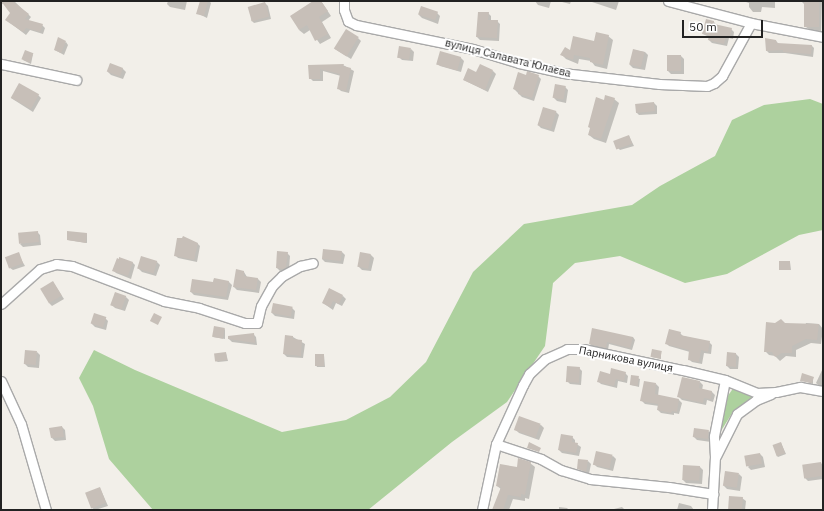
<!DOCTYPE html>
<meta charset="utf-8">
<style>
body{margin:0}
#map{position:relative;width:824px;height:511px;overflow:hidden;background:#f2efe9;font-family:"IBM Plex Sans",sans-serif}
div>[style]{position:absolute}
.forest>*{inset:0;background:#add19e}
.shadow>*{inset:0;background:#0003}
.building>*{inset:0;background:#c7bfb8;transform-origin:0 0}
.roads{filter:drop-shadow(1px 0 #a9a9a9) drop-shadow(-1px 0 #a9a9a9) drop-shadow(0 1px #a9a9a9) drop-shadow(0 -1px #a9a9a9)}
.street>*{height:9px;margin:-4.5px;padding:0 4.5px;transform-origin:4.5px;border-radius:4.5px;background:#fff}
span{translate:-50% -50%;white-space:nowrap;text-align:center;line-height:1.15;-webkit-text-stroke:4px #fff;paint-order:stroke}
.street-label{font-size:11px;color:#222}
.frame{position:absolute;inset:0;border:2px solid #222;pointer-events:none}
.scale{position:absolute;left:682px;top:20px;width:81px;height:18px;box-sizing:border-box;border:2px solid #222;border-top:0;padding-left:5px;font-size:12px;line-height:14px;white-space:nowrap;color:#222;-webkit-text-stroke:3px #fff;paint-order:stroke}
</style>
<div id="map">
<div class="forest">
<i style="clip-path:polygon(810px 99px,823px 104px,823px 230px,799px 235px,727px 274px,685px 283px,620px 256px,575px 263px,553px 283px,545px 346px,507px 402px,452px 442px,368px 510px,153px 510px,109px 459px,93px 406px,79px 378px,94px 350px,135px 370px,282px 432px,346px 420px,390px 397px,426px 362px,473px 272px,524px 224px,632px 205px,660px 186px,715px 156px,732px 120px,764px 105px)"></i>
<i style="clip-path:polygon(734px 387px,760px 395px,734px 410px,716px 439px,723px 403px)"></i>
</div>
<div class="shadow">
<i style="clip-path:polygon(1px 1px,14px 1px,31px 17px,28px 21px,42px 25px,45px 28px,43px 34px,30px 30px,26px 35px,9px 22px,12px 12px,4px 3px,1px 5px)"></i>
<i style="clip-path:polygon(168px 1px,187px 1px,185px 10px,170px 7px,167px 4px)"></i>
<i style="clip-path:polygon(201px 1px,209px 1px,211px 3px,207px 18px,197px 13px)"></i>
<i style="clip-path:polygon(314px 1px,321px 1px,331px 16px,322px 22px,331px 38px,320px 44px,310px 30px,304px 34px,299px 30px)"></i>
<i style="clip-path:polygon(535px 1px,551px 1px,549px 8px,538px 5px)"></i>
<i style="clip-path:polygon(558px 1px,571px 1px,570px 4px)"></i>
<i style="clip-path:polygon(589px 1px,619px 1px,616px 10px)"></i>
<i style="clip-path:polygon(743px 1px,775px 1px,775px 8px,762px 7px,761px 12px,753px 12px,749px 7px,749px 3px)"></i>
<i style="clip-path:polygon(801px 1px,822px 1px,821px 32px,810px 30px,806px 27px,805px 5px)"></i>
<i style="clip-path:polygon(265px 3px,268px 6px,271px 19px,254px 23px,251px 20px)"></i>
<i style="clip-path:polygon(437px 13px,440px 16px,438px 24px,422px 18px,419px 15px)"></i>
<i style="clip-path:polygon(488px 13px,491px 16px,491px 21px,497px 21px,500px 24px,499px 41px,480px 40px,477px 37px)"></i>
<i style="clip-path:polygon(714px 22px,717px 26px,731px 29px,734px 32px,733px 39px,729px 38px,727px 46px,712px 43px,709px 40px,709px 37px,703px 34px)"></i>
<i style="clip-path:polygon(608px 36px,613px 40px,607px 69px,595px 66px,591px 61px,579px 59px,578px 64px,566px 59px,562px 55px)"></i>
<i style="clip-path:polygon(358px 38px,361px 41px,351px 59px,335px 49px)"></i>
<i style="clip-path:polygon(776px 41px,779px 44px,812px 46px,814px 48px,813px 57px,785px 53px,769px 53px,767px 51px)"></i>
<i style="clip-path:polygon(66px 42px,68px 45px,64px 55px,55px 50px)"></i>
<i style="clip-path:polygon(411px 49px,414px 52px,413px 61px,402px 60px,399px 57px)"></i>
<i style="clip-path:polygon(634px 50px,645px 52px,648px 55px,645px 70px,633px 68px,630px 65px)"></i>
<i style="clip-path:polygon(33px 54px,31px 64px,23px 60px)"></i>
<i style="clip-path:polygon(681px 56px,684px 59px,684px 74px,671px 74px,668px 71px)"></i>
<i style="clip-path:polygon(461px 58px,464px 61px,461px 72px,440px 66px,437px 63px)"></i>
<i style="clip-path:polygon(110px 64px,123px 69px,126px 72px,123px 79px,111px 75px,108px 72px)"></i>
<i style="clip-path:polygon(343px 65px,354px 71px,349px 93px,341px 91px,338px 88px,341px 76px,323px 71px,323px 81px,313px 81px,310px 78px,309px 66px)"></i>
<i style="clip-path:polygon(493px 71px,496px 74px,488px 92px,464px 80px,477px 73px)"></i>
<i style="clip-path:polygon(526px 76px,538px 76px,541px 79px,534px 101px,522px 97px,514px 89px)"></i>
<i style="clip-path:polygon(565px 87px,568px 90px,566px 103px,557px 101px,554px 98px)"></i>
<i style="clip-path:polygon(38px 95px,41px 98px,33px 112px,11px 98px)"></i>
<i style="clip-path:polygon(614px 99px,619px 103px,606px 143px,594px 139px,589px 135px,604px 101px)"></i>
<i style="clip-path:polygon(654px 103px,657px 106px,657px 114px,639px 115px,636px 112px)"></i>
<i style="clip-path:polygon(544px 108px,556px 112px,559px 115px,554px 132px,541px 128px,538px 125px)"></i>
<i style="clip-path:polygon(629px 136px,634px 146px,620px 150px,617px 147px)"></i>
<i style="clip-path:polygon(37px 232px,40px 235px,41px 245px,23px 247px,20px 244px)"></i>
<i style="clip-path:polygon(87px 234px,87px 243px,68px 240px)"></i>
<i style="clip-path:polygon(197px 243px,200px 246px,197px 262px,178px 258px,175px 255px)"></i>
<i style="clip-path:polygon(342px 252px,345px 255px,343px 264px,325px 262px,322px 259px)"></i>
<i style="clip-path:polygon(287px 253px,290px 256px,289px 270px,280px 271px,277px 268px)"></i>
<i style="clip-path:polygon(361px 253px,371px 255px,374px 258px,371px 271px,362px 270px,359px 267px)"></i>
<i style="clip-path:polygon(18px 254px,25px 266px,13px 270px,10px 268px)"></i>
<i style="clip-path:polygon(132px 262px,135px 265px,131px 279px,116px 273px,113px 270px)"></i>
<i style="clip-path:polygon(157px 262px,160px 265px,156px 276px,142px 272px,139px 269px)"></i>
<i style="clip-path:polygon(790px 262px,791px 270px,780px 269px)"></i>
<i style="clip-path:polygon(244px 272px,247px 277px,258px 279px,261px 282px,259px 293px,237px 290px,234px 287px)"></i>
<i style="clip-path:polygon(214px 279px,229px 282px,232px 285px,228px 300px,194px 295px,191px 292px,213px 283px)"></i>
<i style="clip-path:polygon(53px 282px,64px 299px,52px 306px,49px 303px)"></i>
<i style="clip-path:polygon(343px 296px,346px 299px,342px 306px,336px 303px,333px 310px,323px 303px)"></i>
<i style="clip-path:polygon(126px 297px,129px 300px,125px 311px,115px 308px,112px 305px)"></i>
<i style="clip-path:polygon(292px 308px,295px 311px,294px 319px,275px 316px,272px 313px)"></i>
<i style="clip-path:polygon(105px 318px,108px 321px,106px 330px,95px 327px,92px 324px)"></i>
<i style="clip-path:polygon(806px 323px,819px 324px,823px 329px,821px 344px,811px 343px,796px 350px,796px 357px,786px 356px,780px 361px,775px 356px,769px 355px,765px 351px,775px 324px,805px 326px)"></i>
<i style="clip-path:polygon(225px 329px,225px 339px,213px 337px)"></i>
<i style="clip-path:polygon(680px 333px,683px 336px,709px 342px,712px 345px,711px 354px,704px 353px,702px 364px,692px 362px,689px 359px,690px 352px,669px 346px,666px 343px)"></i>
<i style="clip-path:polygon(253px 334px,256px 337px,257px 345px,232px 342px,229px 339px)"></i>
<i style="clip-path:polygon(293px 337px,305px 344px,303px 358px,287px 357px,284px 354px)"></i>
<i style="clip-path:polygon(633px 337px,635px 340px,632px 350px,609px 344px,608px 350px,592px 346px,590px 344px)"></i>
<i style="clip-path:polygon(37px 352px,40px 355px,39px 368px,28px 367px,25px 364px)"></i>
<i style="clip-path:polygon(661px 352px,661px 359px,652px 357px)"></i>
<i style="clip-path:polygon(226px 353px,228px 361px,218px 362px,216px 361px)"></i>
<i style="clip-path:polygon(736px 354px,739px 357px,738px 369px,730px 369px,727px 366px)"></i>
<i style="clip-path:polygon(324px 355px,325px 367px,317px 367px,316px 365px)"></i>
<i style="clip-path:polygon(579px 368px,582px 371px,581px 385px,570px 384px,567px 381px)"></i>
<i style="clip-path:polygon(823px 368px,823px 389px,816px 383px)"></i>
<i style="clip-path:polygon(625px 373px,628px 376px,627px 383px,618px 381px,617px 388px,601px 384px,598px 381px,611px 375px)"></i>
<i style="clip-path:polygon(632px 376px,640px 379px,639px 387px,631px 385px)"></i>
<i style="clip-path:polygon(813px 377px,813px 384px,801px 380px)"></i>
<i style="clip-path:polygon(700px 382px,703px 385px,702px 390px,712px 392px,715px 395px,713px 402px,707px 400px,706px 405px,682px 400px,679px 397px)"></i>
<i style="clip-path:polygon(656px 384px,659px 387px,658px 396px,679px 400px,682px 403px,679px 414px,674px 413px,674px 415px,661px 413px,658px 410px,659px 406px,645px 404px,642px 401px)"></i>
<i style="clip-path:polygon(541px 425px,544px 428px,539px 440px,519px 433px,516px 430px)"></i>
<i style="clip-path:polygon(62px 427px,65px 430px,66px 440px,55px 441px,52px 438px)"></i>
<i style="clip-path:polygon(708px 431px,712px 434px,711px 442px,697px 440px,694px 437px)"></i>
<i style="clip-path:polygon(572px 437px,575px 440px,575px 443px,581px 447px,579px 456px,562px 453px,559px 450px)"></i>
<i style="clip-path:polygon(781px 443px,786px 454px,778px 457px,777px 456px)"></i>
<i style="clip-path:polygon(760px 454px,763px 457px,765px 467px,751px 470px,748px 467px)"></i>
<i style="clip-path:polygon(613px 456px,616px 459px,613px 471px,597px 467px,594px 464px)"></i>
<i style="clip-path:polygon(588px 461px,591px 464px,589px 474px,578px 468px)"></i>
<i style="clip-path:polygon(530px 463px,535px 467px,529px 499px,525px 498px,525px 501px,513px 499px,509px 510px,493px 510px,501px 489px,497px 486px,517px 468px)"></i>
<i style="clip-path:polygon(821px 463px,823px 466px,823px 479px,808px 481px,805px 478px)"></i>
<i style="clip-path:polygon(684px 466px,700px 467px,703px 470px,702px 484px,686px 483px,683px 480px)"></i>
<i style="clip-path:polygon(739px 474px,742px 477px,740px 491px,727px 489px,724px 486px)"></i>
<i style="clip-path:polygon(100px 488px,108px 506px,95px 510px,92px 508px)"></i>
<i style="clip-path:polygon(742px 498px,746px 501px,745px 510px,729px 510px)"></i>
<i style="clip-path:polygon(679px 503px,691px 506px,694px 510px,677px 510px)"></i>
<i style="clip-path:polygon(559px 507px,567px 508px,569px 510px,559px 510px)"></i>
<i style="clip-path:polygon(622px 507px,625px 510px,614px 510px,614px 509px)"></i>
</div>
<div class="building">
<i style="clip-path:polygon(1px 1px,12px 1px,29px 14px,25px 19px,43px 24px,40px 32px,26px 28px,23px 32px,5px 20px,10px 13px)"></i>
<i style="clip-path:polygon(200px 1px,208px 1px,204px 16px,196px 14px)"></i>
<i style="clip-path:polygon(313px 1px,321px 1px,328px 11px,319px 17px,328px 34px,315px 41px,307px 25px,299px 30px,290px 16px)"></i>
<i style="left:804px;top:1px;width:15px;height:26px"></i>
<i style="left:265px;top:2px;width:15px;height:18px;rotate:74deg"></i>
<i style="left:421px;top:6px;width:18px;height:9px;rotate:19deg"></i>
<i style="clip-path:polygon(478px 12px,489px 12px,488px 20px,498px 20px,497px 38px,476px 37px)"></i>
<i style="clip-path:polygon(706px 19px,714px 21px,714px 24px,732px 28px,730px 36px,726px 36px,724px 44px,708px 40px,709px 35px,702px 34px)"></i>
<i style="left:346px;top:29px;width:15px;height:23px;rotate:32deg"></i>
<i style="clip-path:polygon(596px 32px,609px 35px,603px 65px,590px 62px,590px 58px,574px 55px,573px 60px,560px 55px,565px 47px,570px 50px,573px 36px,594px 41px)"></i>
<i style="clip-path:polygon(58px 37px,66px 41px,61px 53px,54px 50px)"></i>
<i style="clip-path:polygon(765px 38px,776px 40px,777px 43px,812px 45px,811px 54px,783px 52px,783px 50px,766px 51px)"></i>
<i style="left:399px;top:46px;width:12px;height:12px;rotate:9deg"></i>
<i style="left:633px;top:49px;width:12px;height:16px;rotate:14deg"></i>
<i style="left:25px;top:50px;width:9px;height:10px;rotate:21deg"></i>
<i style="left:440px;top:51px;width:22px;height:14px;rotate:16deg"></i>
<i style="left:667px;top:55px;width:14px;height:16px"></i>
<i style="left:110px;top:63px;width:14px;height:9px;rotate:21deg"></i>
<i style="clip-path:polygon(344px 64px,343px 66px,351px 68px,346px 91px,337px 89px,340px 74px,320px 69px,320px 79px,309px 79px,308px 65px)"></i>
<i style="clip-path:polygon(480px 64px,493px 70px,485px 90px,463px 80px,468px 68px,476px 72px)"></i>
<i style="clip-path:polygon(527px 71px,539px 75px,532px 98px,518px 94px,519px 91px,513px 89px,518px 72px,526px 75px)"></i>
<i style="left:19px;top:83px;width:23px;height:17px;rotate:29deg"></i>
<i style="left:555px;top:84px;width:11px;height:14px;rotate:10deg"></i>
<i style="clip-path:polygon(605px 95px,615px 98px,601px 139px,588px 135px,590px 128px,588px 127px,596px 97px,604px 100px)"></i>
<i style="left:654px;top:102px;width:9px;height:19px;rotate:84deg"></i>
<i style="left:543px;top:107px;width:14px;height:19px;rotate:17deg"></i>
<i style="left:629px;top:135px;width:9px;height:17px;rotate:69deg"></i>
<i style="left:38px;top:231px;width:11px;height:20px;rotate:85deg"></i>
<i style="clip-path:polygon(67px 231px,87px 233px,86px 243px,67px 240px)"></i>
<i style="clip-path:polygon(183px 236px,198px 243px,194px 260px,174px 256px,177px 238px,182px 238px)"></i>
<i style="left:323px;top:249px;width:19px;height:10px;rotate:6deg"></i>
<i style="clip-path:polygon(277px 251px,288px 252px,286px 267px,283px 269px,276px 268px)"></i>
<i style="left:19px;top:252px;width:12px;height:15px;rotate:70deg"></i>
<i style="left:360px;top:252px;width:11px;height:15px;rotate:10deg"></i>
<i style="left:141px;top:256px;width:17px;height:13px;rotate:17deg"></i>
<i style="clip-path:polygon(119px 257px,133px 262px,128px 276px,112px 271px,117px 258px,119px 259px)"></i>
<i style="left:779px;top:261px;width:11px;height:9px"></i>
<i style="clip-path:polygon(236px 269px,244px 271px,244px 276px,258px 278px,256px 290px,233px 287px)"></i>
<i style="clip-path:polygon(214px 278px,229px 281px,226px 297px,190px 292px,192px 279px,213px 282px)"></i>
<i style="left:53px;top:281px;width:17px;height:15px;rotate:59deg"></i>
<i style="clip-path:polygon(329px 288px,343px 295px,339px 304px,333px 301px,330px 307px,322px 303px)"></i>
<i style="left:115px;top:292px;width:12px;height:14px;rotate:20deg"></i>
<i style="left:273px;top:303px;width:20px;height:10px;rotate:11deg"></i>
<i style="left:94px;top:313px;width:13px;height:11px;rotate:18deg"></i>
<i style="left:154px;top:313px;width:9px;height:9px;rotate:27deg"></i>
<i style="clip-path:polygon(781px 319px,785px 323px,819px 324px,817px 340px,806px 339px,792px 346px,792px 353px,782px 353px,775px 357px,772px 352px,764px 352px,766px 322px,775px 323px)"></i>
<i style="left:214px;top:326px;width:11px;height:11px;rotate:10deg"></i>
<i style="clip-path:polygon(592px 328px,633px 337px,630px 348px,607px 342px,606px 348px,589px 344px)"></i>
<i style="clip-path:polygon(669px 329px,681px 332px,680px 335px,710px 341px,708px 352px,701px 350px,699px 362px,688px 360px,689px 350px,665px 344px)"></i>
<i style="clip-path:polygon(254px 333px,255px 343px,228px 339px,228px 336px)"></i>
<i style="clip-path:polygon(285px 335px,293px 336px,293px 339px,302px 340px,301px 356px,283px 354px)"></i>
<i style="left:652px;top:349px;width:10px;height:8px;rotate:11deg"></i>
<i style="left:25px;top:350px;width:12px;height:14px;rotate:5deg"></i>
<i style="left:226px;top:352px;width:8px;height:12px;rotate:83deg"></i>
<i style="clip-path:polygon(727px 352px,736px 353px,736px 367px,726px 366px)"></i>
<i style="left:315px;top:354px;width:9px;height:12px"></i>
<i style="left:567px;top:366px;width:13px;height:16px;rotate:4deg"></i>
<i style="clip-path:polygon(611px 368px,626px 372px,624px 381px,616px 379px,614px 386px,597px 382px,600px 371px,610px 374px)"></i>
<i style="clip-path:polygon(802px 373px,814px 377px,812px 383px,800px 381px)"></i>
<i style="left:631px;top:375px;width:8px;height:10px;rotate:7deg"></i>
<i style="clip-path:polygon(682px 377px,700px 381px,699px 388px,712px 391px,711px 399px,704px 398px,703px 403px,677px 397px)"></i>
<i style="clip-path:polygon(644px 381px,656px 383px,655px 394px,679px 399px,677px 412px,672px 411px,671px 413px,657px 410px,658px 404px,640px 401px)"></i>
<i style="left:519px;top:416px;width:23px;height:15px;rotate:20deg"></i>
<i style="clip-path:polygon(62px 426px,64px 437px,51px 438px,49px 428px)"></i>
<i style="left:694px;top:428px;width:15px;height:9px;rotate:8deg"></i>
<i style="clip-path:polygon(561px 434px,573px 436px,572px 442px,578px 443px,576px 453px,558px 450px)"></i>
<i style="clip-path:polygon(529px 442px,541px 448px,539px 452px,527px 448px)"></i>
<i style="left:781px;top:442px;width:12px;height:9px;rotate:70deg"></i>
<i style="left:596px;top:451px;width:17px;height:14px;rotate:13deg"></i>
<i style="left:760px;top:453px;width:11px;height:16px;rotate:80deg"></i>
<i style="clip-path:polygon(518px 458px,531px 462px,525px 495px,521px 494px,521px 497px,508px 495px,503px 510px,492px 510px,501px 487px,496px 486px,500px 464px,517px 467px)"></i>
<i style="clip-path:polygon(578px 459px,588px 460px,586px 472px,577px 469px)"></i>
<i style="left:821px;top:462px;width:14px;height:19px;rotate:82deg"></i>
<i style="left:683px;top:465px;width:17px;height:15px;rotate:3deg"></i>
<i style="left:725px;top:471px;width:14px;height:15px;rotate:8deg"></i>
<i style="left:100px;top:487px;width:17px;height:16px;rotate:69deg"></i>
<i style="left:729px;top:496px;width:14px;height:14px;rotate:4deg"></i>
</div>
<div class="roads">
<div class="street">
<i style="left:344px;top:1px;width:9px;rotate:90deg"></i>
<i style="left:344px;top:10px;width:12px;rotate:70deg"></i>
<i style="left:348px;top:21px;width:9px;rotate:27deg"></i>
<i style="left:356px;top:25px;width:119px;rotate:11.6deg"></i>
<i style="left:473px;top:49px;width:48px;rotate:16.9deg"></i>
<i style="left:519px;top:63px;width:45px;rotate:12.8deg"></i>
<i style="left:563px;top:73px;width:97px;rotate:6.5deg"></i>
<i style="left:659px;top:84px;width:48px;rotate:2.4deg"></i>
<i style="left:707px;top:86px;width:8px;rotate:-23deg"></i>
<i style="left:714px;top:83px;width:11px;rotate:-41deg"></i>
<i style="left:722px;top:76px;width:60px;rotate:-61.3deg"></i>
<i style="left:668px;top:1px;width:86px;rotate:14.8deg"></i>
<i style="left:751px;top:23px;width:73px;rotate:11deg"></i>
<i style="left:1px;top:64px;width:77px;rotate:12deg"></i>
<i style="left:1px;top:304px;width:52px;rotate:-41.9deg"></i>
<i style="left:40px;top:269px;width:17px;rotate:-17deg"></i>
<i style="left:56px;top:264px;width:16px;rotate:7deg"></i>
<i style="left:72px;top:266px;width:98px;rotate:20.8deg"></i>
<i style="left:164px;top:301px;width:36px;rotate:11deg"></i>
<i style="left:199px;top:308px;width:48px;rotate:18.1deg"></i>
<i style="left:245px;top:323px;width:12px"></i>
<i style="left:257px;top:323px;width:17px;rotate:-77deg"></i>
<i style="left:261px;top:306px;width:23px;rotate:-61deg"></i>
<i style="left:272px;top:286px;width:14px;rotate:-45deg"></i>
<i style="left:282px;top:276px;width:21px;rotate:-29deg"></i>
<i style="left:300px;top:266px;width:13px;rotate:-13deg"></i>
<i style="left:1px;top:381px;width:47px;rotate:65.1deg"></i>
<i style="left:21px;top:424px;width:90px;rotate:73.8deg"></i>
<i style="left:496px;top:444px;width:47px;rotate:18.4deg"></i>
<i style="left:541px;top:459px;width:23px;rotate:29deg"></i>
<i style="left:561px;top:470px;width:30px;rotate:17deg"></i>
<i style="left:590px;top:479px;width:79px;rotate:5.8deg"></i>
<i style="left:669px;top:487px;width:45px;rotate:9deg"></i>
<i style="left:716px;top:456px;width:47px;rotate:-63.4deg"></i>
<i style="left:737px;top:414px;width:24px;rotate:-36deg"></i>
<i style="left:756px;top:400px;width:16px;rotate:-22deg"></i>
<i style="left:482px;top:510px;width:67px;rotate:-78deg"></i>
<i style="left:496px;top:444px;width:65px;rotate:-65.4deg"></i>
<i style="left:523px;top:385px;width:13px;rotate:-61deg"></i>
<i style="left:529px;top:374px;width:22px;rotate:-43deg"></i>
<i style="left:545px;top:359px;width:24px;rotate:-24deg"></i>
<i style="left:567px;top:349px;width:16px"></i>
<i style="left:583px;top:349px;width:102px;rotate:11.9deg"></i>
<i style="left:683px;top:370px;width:43px;rotate:13.4deg"></i>
<i style="left:725px;top:380px;width:35px;rotate:22deg"></i>
<i style="left:757px;top:393px;width:19px;rotate:-3deg"></i>
<i style="left:776px;top:392px;width:25px;rotate:-12deg"></i>
<i style="left:800px;top:387px;width:23px;rotate:10deg"></i>
<i style="left:712px;top:510px;width:53px;rotate:-86.8deg"></i>
<i style="left:715px;top:457px;width:21px;rotate:-93deg"></i>
<i style="left:714px;top:436px;width:57px;rotate:-78.9deg"></i>
</div>
</div>
<div class="street-label">
<span style="left:508px;top:58px;rotate:14deg">вулиця Салавата Юлаєва</span>
<span style="left:626px;top:359px;rotate:11deg">Парникова вулиця</span>
</div>
<div class="frame"></div>
<div class="scale">50 m</div>
</div>
